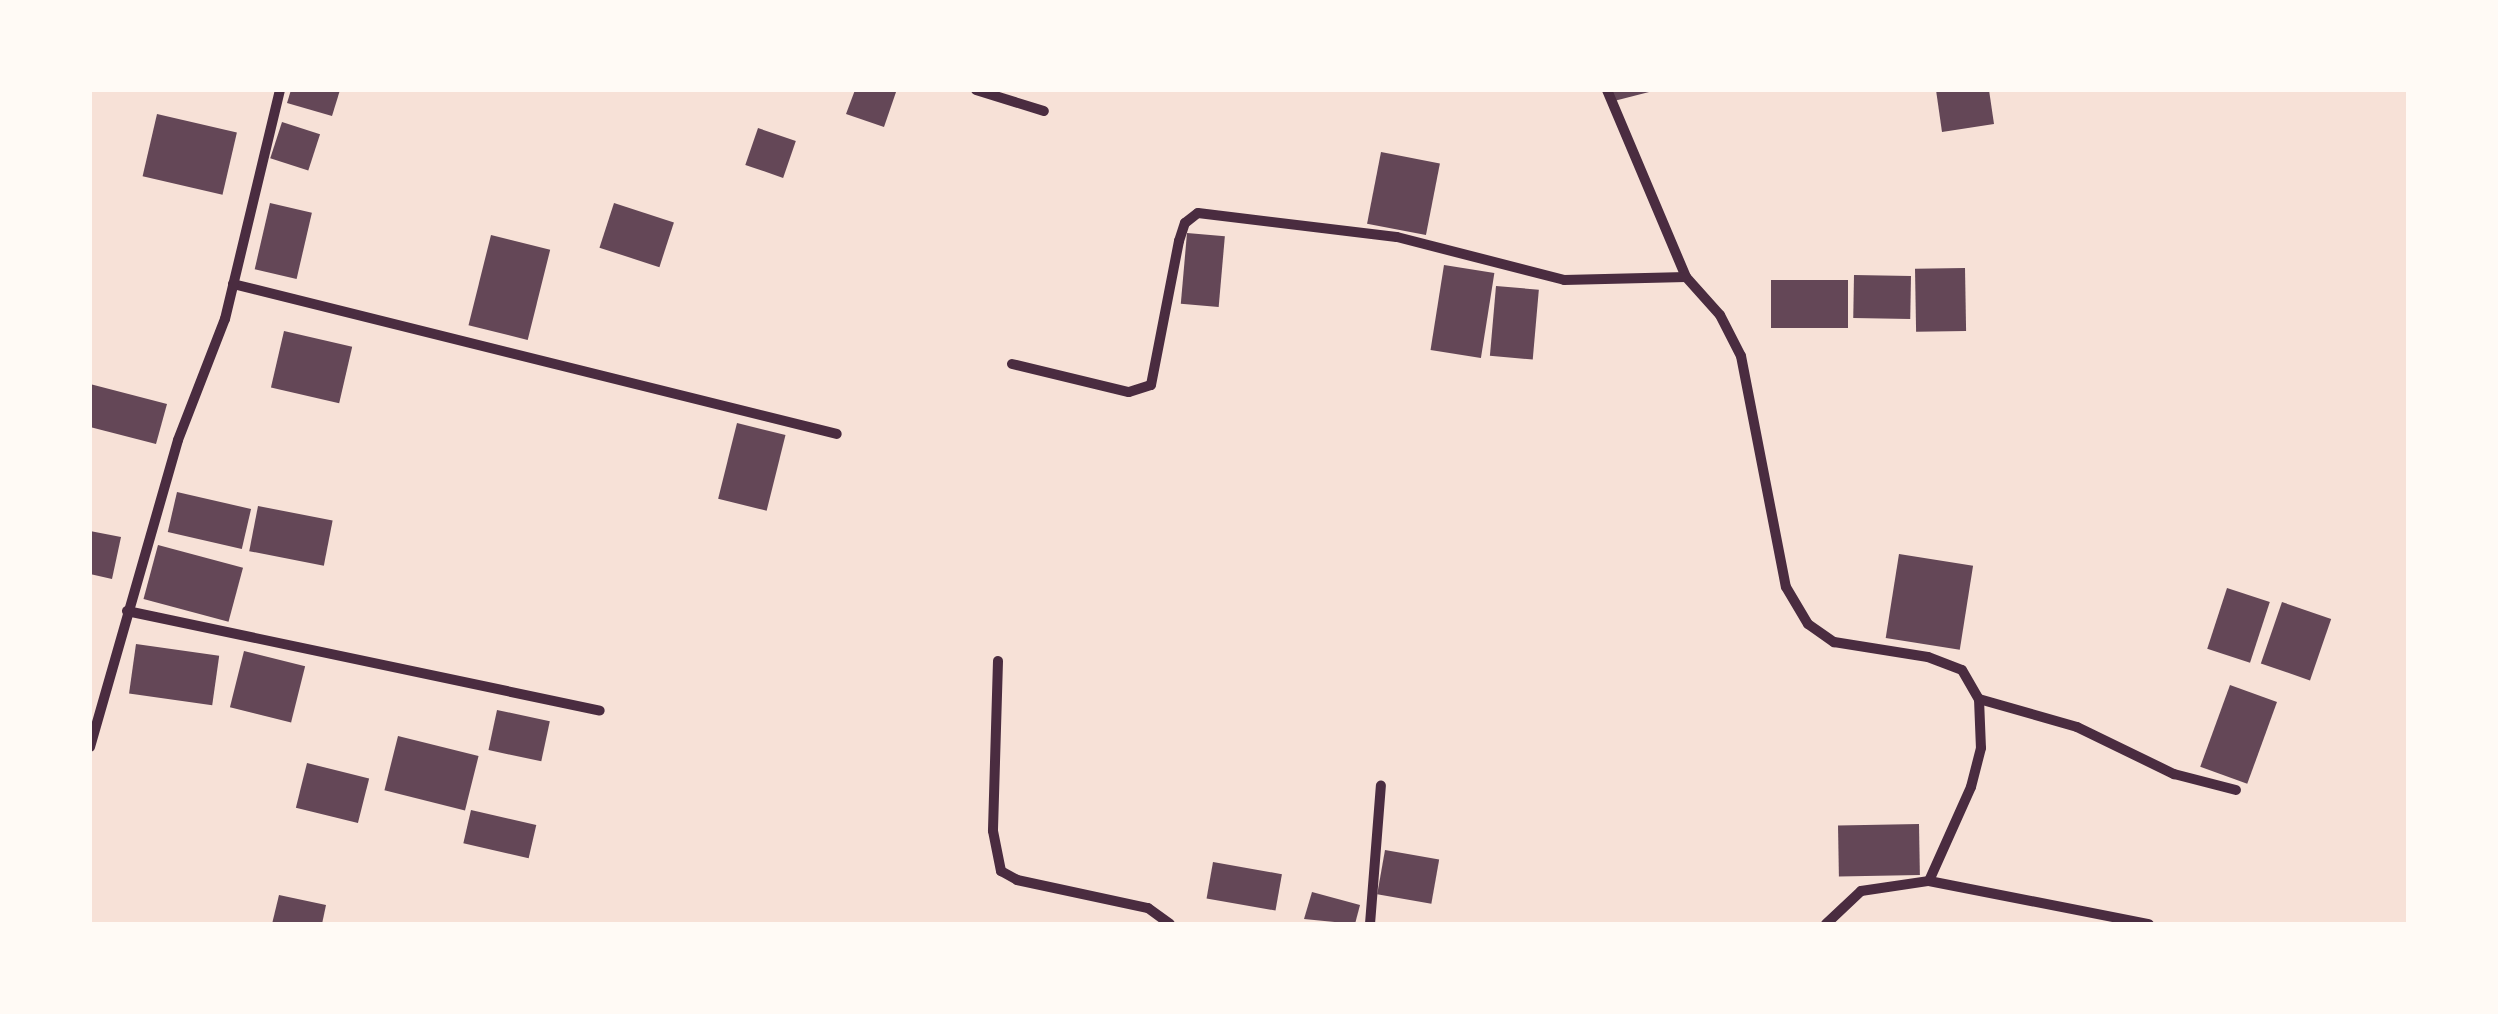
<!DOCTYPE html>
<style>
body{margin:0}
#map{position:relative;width:2498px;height:1014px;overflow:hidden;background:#f7e1d7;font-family:"Sofia Sans Condensed",sans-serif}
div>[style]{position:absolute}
.building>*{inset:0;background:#644757;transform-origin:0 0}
.minor>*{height:10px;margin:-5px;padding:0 5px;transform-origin:5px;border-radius:5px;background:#4a2c40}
span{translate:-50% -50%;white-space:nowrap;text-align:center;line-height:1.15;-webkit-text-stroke:10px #fffaf5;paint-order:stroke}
.frame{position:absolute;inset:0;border:92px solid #fffaf5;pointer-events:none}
</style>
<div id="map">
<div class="building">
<i style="clip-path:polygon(291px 90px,340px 90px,332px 116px,287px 103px)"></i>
<i style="clip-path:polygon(855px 90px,896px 92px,884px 127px,846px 114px)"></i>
<i style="clip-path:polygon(1612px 90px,1653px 90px,1653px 91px,1614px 101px)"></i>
<i style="clip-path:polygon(1936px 90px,1989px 90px,1994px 124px,1942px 132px)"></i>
<i style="left:157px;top:114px;width:82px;height:64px;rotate:13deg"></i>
<i style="left:282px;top:122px;width:40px;height:38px;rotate:18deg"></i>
<i style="left:758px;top:128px;width:40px;height:39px;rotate:19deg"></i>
<i style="left:1381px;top:152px;width:60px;height:73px;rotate:11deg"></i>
<i style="left:270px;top:203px;width:43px;height:68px;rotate:13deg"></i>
<i style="left:614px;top:203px;width:63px;height:47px;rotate:18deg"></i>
<i style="left:1187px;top:233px;width:38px;height:71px;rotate:5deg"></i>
<i style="left:491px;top:235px;width:61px;height:93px;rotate:14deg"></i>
<i style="left:1444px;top:265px;width:51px;height:86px;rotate:9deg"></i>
<i style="left:1965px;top:268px;width:63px;height:50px;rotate:89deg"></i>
<i style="left:1854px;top:275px;width:57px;height:43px;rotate:1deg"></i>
<i style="left:1848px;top:280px;width:48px;height:77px;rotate:90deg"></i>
<i style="left:1496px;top:286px;width:43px;height:70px;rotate:5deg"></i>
<i style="left:284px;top:331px;width:70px;height:58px;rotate:13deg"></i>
<i style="clip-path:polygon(90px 384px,167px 404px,156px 444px,90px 427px)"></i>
<i style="left:737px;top:423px;width:50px;height:78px;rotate:14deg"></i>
<i style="left:177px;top:492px;width:76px;height:41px;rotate:13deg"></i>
<i style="left:258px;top:506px;width:76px;height:46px;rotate:11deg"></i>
<i style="clip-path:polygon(90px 531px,121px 537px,112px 579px,90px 574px)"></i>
<i style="left:158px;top:545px;width:88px;height:56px;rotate:15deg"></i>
<i style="left:1899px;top:554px;width:75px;height:85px;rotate:9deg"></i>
<i style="left:2227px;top:588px;width:45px;height:64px;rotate:18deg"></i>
<i style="left:2282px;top:602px;width:52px;height:65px;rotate:19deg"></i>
<i style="left:136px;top:644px;width:84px;height:50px;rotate:8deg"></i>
<i style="left:244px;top:651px;width:63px;height:58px;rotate:14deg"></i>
<i style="left:2230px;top:685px;width:50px;height:87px;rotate:20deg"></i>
<i style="left:497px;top:710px;width:54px;height:41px;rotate:12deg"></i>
<i style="left:398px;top:736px;width:83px;height:56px;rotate:14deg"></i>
<i style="left:307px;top:763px;width:64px;height:46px;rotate:14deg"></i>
<i style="left:471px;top:810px;width:67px;height:34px;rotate:13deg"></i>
<i style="left:1919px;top:824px;width:51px;height:81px;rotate:89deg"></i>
<i style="left:1385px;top:850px;width:55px;height:45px;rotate:10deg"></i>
<i style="left:1213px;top:862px;width:70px;height:37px;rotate:10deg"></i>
<i style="clip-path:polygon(1312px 892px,1360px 905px,1355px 924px,1304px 919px)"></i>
<i style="clip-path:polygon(279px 895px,326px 905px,322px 924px,272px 924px)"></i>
</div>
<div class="minor">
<i style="left:976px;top:90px;width:71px;rotate:17.2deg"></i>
<i style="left:1607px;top:90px;width:203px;rotate:67.1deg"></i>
<i style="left:1686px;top:277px;width:51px;rotate:48.2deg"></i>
<i style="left:1720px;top:315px;width:46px;rotate:62.9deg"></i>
<i style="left:1741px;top:356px;width:235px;rotate:79deg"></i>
<i style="left:1786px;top:587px;width:43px;rotate:59.3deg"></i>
<i style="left:1808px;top:624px;width:32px;rotate:35deg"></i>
<i style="left:1834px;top:642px;width:95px;rotate:9.1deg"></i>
<i style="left:1928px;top:657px;width:36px;rotate:21deg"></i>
<i style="left:1962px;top:670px;width:34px;rotate:60deg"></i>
<i style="left:1979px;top:699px;width:49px;rotate:87.7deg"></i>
<i style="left:1981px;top:748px;width:40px;rotate:104.4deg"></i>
<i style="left:1971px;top:787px;width:103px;rotate:114.1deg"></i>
<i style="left:233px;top:284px;width:622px;rotate:13.95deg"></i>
<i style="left:1012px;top:364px;width:120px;rotate:13.5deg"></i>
<i style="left:1129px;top:392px;width:23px;rotate:-18deg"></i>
<i style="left:1151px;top:385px;width:147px;rotate:-79deg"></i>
<i style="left:1179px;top:241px;width:19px;rotate:-72deg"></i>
<i style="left:1185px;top:223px;width:16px;rotate:-38deg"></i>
<i style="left:1198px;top:213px;width:200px;rotate:6.9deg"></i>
<i style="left:1397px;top:237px;width:172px;rotate:14.4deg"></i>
<i style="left:1564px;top:280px;width:122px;rotate:-1.4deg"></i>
<i style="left:127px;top:611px;width:483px;rotate:11.9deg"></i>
<i style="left:998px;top:661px;width:170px;rotate:91.7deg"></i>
<i style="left:993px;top:831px;width:41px;rotate:78.7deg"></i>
<i style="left:1001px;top:871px;width:18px;rotate:29deg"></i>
<i style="left:1017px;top:880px;width:134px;rotate:12.1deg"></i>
<i style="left:1148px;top:908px;width:27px;rotate:36deg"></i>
<i style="left:1979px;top:699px;width:102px;rotate:15.9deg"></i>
<i style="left:2077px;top:727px;width:108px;rotate:25.9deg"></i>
<i style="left:2174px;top:774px;width:64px;rotate:14.5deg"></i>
<i style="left:90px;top:747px;width:319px;rotate:-74deg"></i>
<i style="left:178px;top:440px;width:130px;rotate:-68.8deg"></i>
<i style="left:225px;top:319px;width:236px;rotate:-76.5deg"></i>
<i style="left:1370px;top:924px;width:139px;rotate:-85.5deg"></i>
<i style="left:1826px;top:924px;width:48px;rotate:-43.3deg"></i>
<i style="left:1861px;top:891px;width:69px;rotate:-8.4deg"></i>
<i style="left:1929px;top:881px;width:224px;rotate:11.1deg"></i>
</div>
<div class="frame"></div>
</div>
